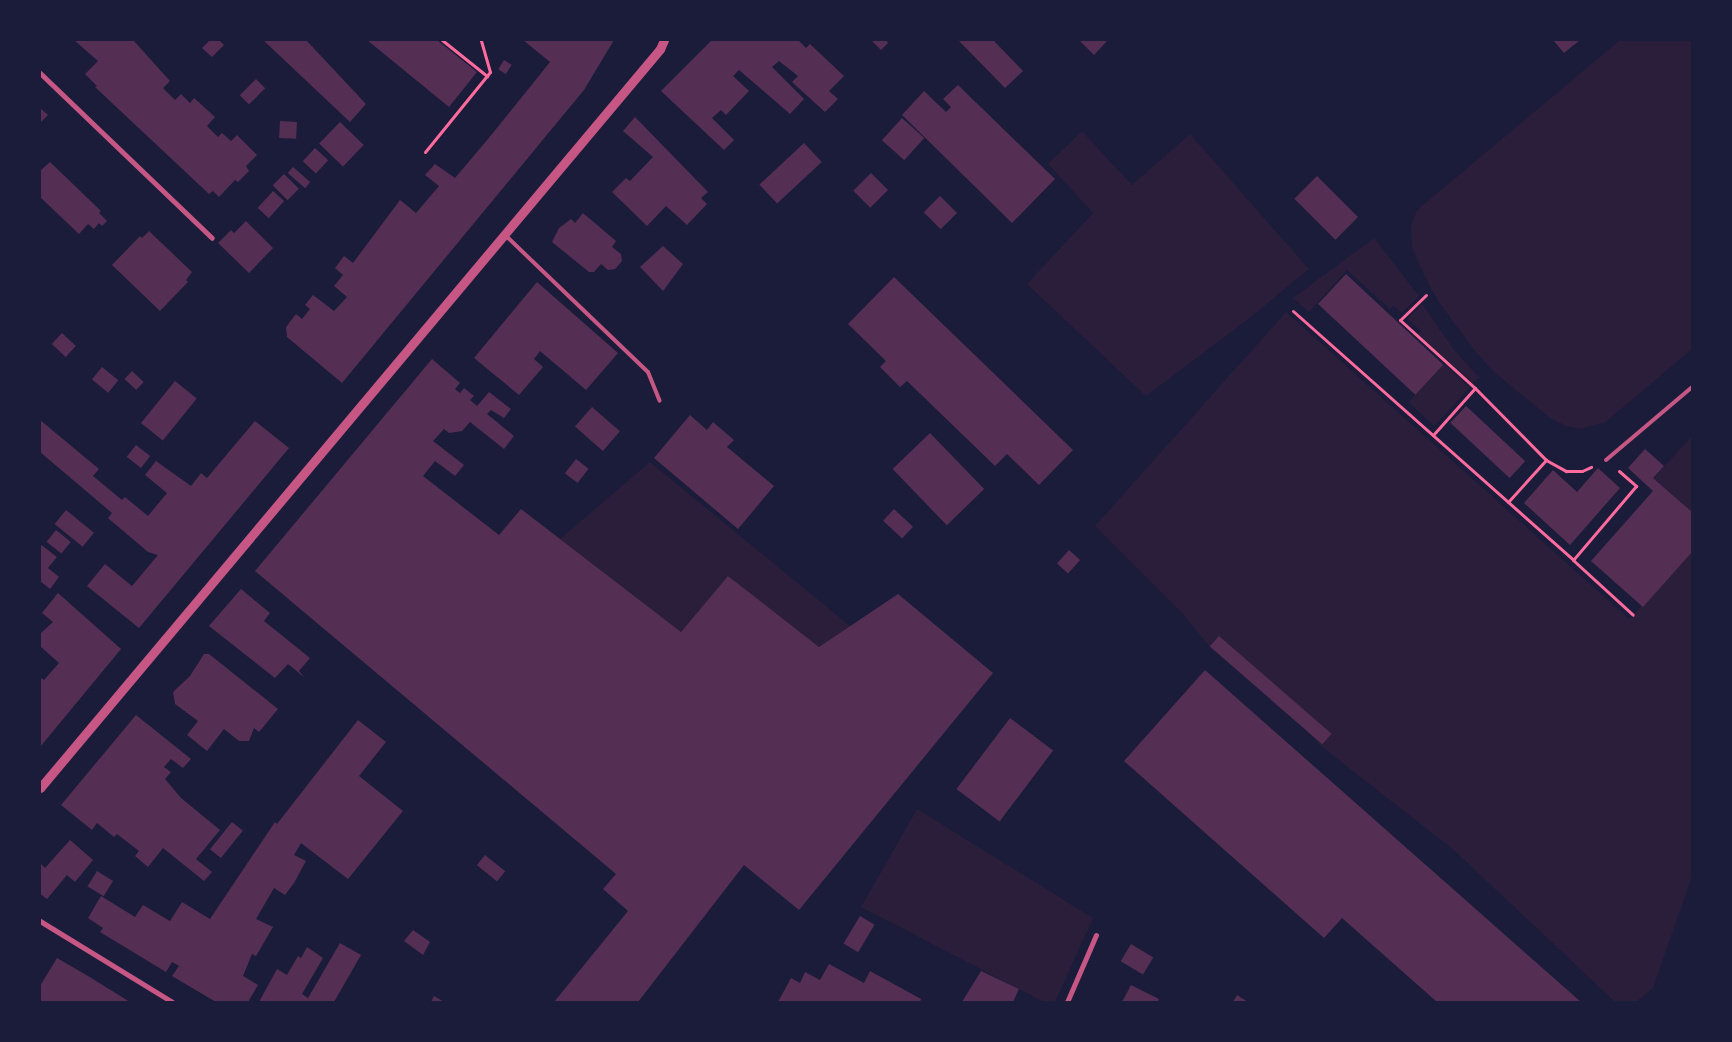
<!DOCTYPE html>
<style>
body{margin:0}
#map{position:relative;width:1732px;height:1042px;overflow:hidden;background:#1b1b3a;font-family:Barlow,sans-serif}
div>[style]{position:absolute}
.green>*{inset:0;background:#2a1e3b;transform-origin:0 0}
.building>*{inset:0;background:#542f53;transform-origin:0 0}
.path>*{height:3px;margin:-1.5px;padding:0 1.5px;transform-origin:1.5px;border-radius:1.5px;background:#ff6b9d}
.service>*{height:4px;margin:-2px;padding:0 2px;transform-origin:2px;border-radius:2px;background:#c65784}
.minor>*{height:5px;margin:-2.5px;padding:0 2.5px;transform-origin:2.5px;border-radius:2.5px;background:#c65784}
.tertiary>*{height:9px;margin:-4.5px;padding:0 4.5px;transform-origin:4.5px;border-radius:4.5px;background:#c65784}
span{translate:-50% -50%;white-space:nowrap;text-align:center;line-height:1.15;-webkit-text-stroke:5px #1b1b3a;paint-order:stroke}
.frame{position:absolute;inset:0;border:41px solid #1b1b3a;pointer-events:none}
</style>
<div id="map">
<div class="green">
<i style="clip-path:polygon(1620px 40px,1692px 40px,1692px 349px,1606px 422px,1580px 429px,1566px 426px,1550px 418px,1495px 373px,1475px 351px,1438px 301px,1424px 275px,1412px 247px,1411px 226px,1417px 210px)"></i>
<i style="clip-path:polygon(1082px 131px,1132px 185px,1190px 134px,1309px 269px,1247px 320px,1146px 396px,1027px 284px,1093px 213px,1048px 164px)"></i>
<i style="clip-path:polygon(1374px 238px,1419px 296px,1402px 313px,1394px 306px,1390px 309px,1347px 270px,1309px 312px,1293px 298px)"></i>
<i style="clip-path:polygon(1422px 304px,1455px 351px,1479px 377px,1473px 383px,1418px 334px,1421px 331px,1407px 319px)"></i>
<i style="clip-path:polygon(1286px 312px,1629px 619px,1692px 552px,1692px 876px,1653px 988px,1636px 1002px,1615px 1002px,1455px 851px,1321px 746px,1219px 637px,1210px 647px,1181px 612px,1095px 526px)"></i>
<i style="left:1444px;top:364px;width:35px;height:52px;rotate:43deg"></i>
<i style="clip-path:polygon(1692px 436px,1692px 512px,1653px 478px)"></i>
<i style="clip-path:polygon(650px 462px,850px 626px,819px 647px,728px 576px,681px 632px,560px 539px)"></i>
<i style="clip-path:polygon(917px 809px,1093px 918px,1055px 1002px,1044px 1002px,861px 907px)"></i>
</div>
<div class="building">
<i style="clip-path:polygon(74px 40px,133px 40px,170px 81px,163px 88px,175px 100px,181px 94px,190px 103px,194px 98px,215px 117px,207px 126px,218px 137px,222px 133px,231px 141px,237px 135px,257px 155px,246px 166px,249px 171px,238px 182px,235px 180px,219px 197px,213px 191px,209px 194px,95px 87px,97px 86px,85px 74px,98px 61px)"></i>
<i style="clip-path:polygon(210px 40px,219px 40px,224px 45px,212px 57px,202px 48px)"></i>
<i style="clip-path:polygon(263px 40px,306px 40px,366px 104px,350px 122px)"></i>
<i style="clip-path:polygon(367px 40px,437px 40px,477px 72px,449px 107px)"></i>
<i style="clip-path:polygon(523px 40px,614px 40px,584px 90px,342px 383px,287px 337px,286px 327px,296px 314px,302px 319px,310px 309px,305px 305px,313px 295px,334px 311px,347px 297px,334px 286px,343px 275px,335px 268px,344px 256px,353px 263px,400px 200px,416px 213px,439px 186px,425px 175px,435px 164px,455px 178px,488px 139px,550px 62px)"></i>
<i style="clip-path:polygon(712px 40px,798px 40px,806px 48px,810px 44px,844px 76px,829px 91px,838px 99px,825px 112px,792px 82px,798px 76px,779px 61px,772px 67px,804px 99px,790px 114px,739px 70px,733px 76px,749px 91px,726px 115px,721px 110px,712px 118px,734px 140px,724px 150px,661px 91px)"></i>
<i style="clip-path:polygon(871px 40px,886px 40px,888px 43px,881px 50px)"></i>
<i style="clip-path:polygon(958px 40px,993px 40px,1023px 71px,1005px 88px)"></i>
<i style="clip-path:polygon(1079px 40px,1108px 40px,1094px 55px)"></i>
<i style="clip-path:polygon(1553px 40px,1580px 40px,1564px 53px)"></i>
<i style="left:504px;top:60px;width:9px;height:11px;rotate:32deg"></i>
<i style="left:256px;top:79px;width:13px;height:23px;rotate:45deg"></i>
<i style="clip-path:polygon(958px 85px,1055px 179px,1012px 223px,902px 115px,924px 91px,946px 112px,951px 107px,943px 99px)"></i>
<i style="clip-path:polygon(40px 108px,48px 115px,40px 123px)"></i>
<i style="clip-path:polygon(635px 117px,708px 192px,701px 198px,707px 204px,687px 225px,666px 206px,647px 226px,612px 192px,626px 178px,630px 181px,653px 157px,623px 131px)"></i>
<i style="left:902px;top:118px;width:30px;height:30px;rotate:42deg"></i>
<i style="left:280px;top:121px;width:17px;height:17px;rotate:3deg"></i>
<i style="left:340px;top:122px;width:33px;height:30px;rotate:44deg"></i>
<i style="left:804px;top:143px;width:26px;height:61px;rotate:47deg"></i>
<i style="left:315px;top:148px;width:18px;height:18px;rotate:43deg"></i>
<i style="clip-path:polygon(50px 162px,101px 211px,99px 213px,107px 221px,102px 226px,99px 223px,94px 229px,88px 224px,79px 234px,40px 197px,40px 171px)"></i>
<i style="left:293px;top:167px;width:23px;height:8px;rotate:41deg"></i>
<i style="left:871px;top:173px;width:24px;height:25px;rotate:45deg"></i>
<i style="left:284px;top:174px;width:21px;height:16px;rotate:45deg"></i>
<i style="left:1317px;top:176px;width:58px;height:32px;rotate:45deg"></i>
<i style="left:273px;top:191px;width:15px;height:23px;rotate:42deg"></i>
<i style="left:940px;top:196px;width:24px;height:23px;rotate:45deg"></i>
<i style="clip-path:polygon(583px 213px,616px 241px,612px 247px,621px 254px,622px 261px,615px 269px,608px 270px,601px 264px,594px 272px,589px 272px,552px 242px,559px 228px,571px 219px,575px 223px)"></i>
<i style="clip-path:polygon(246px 221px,273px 248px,249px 273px,218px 243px,231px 230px,234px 233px)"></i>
<i style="clip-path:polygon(149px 231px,192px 272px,186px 280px,188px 282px,160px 311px,112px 265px,140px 236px,142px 238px)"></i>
<i style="clip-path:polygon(663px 246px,683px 264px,663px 291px,640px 267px)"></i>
<i style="left:1346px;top:274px;width:133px;height:41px;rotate:43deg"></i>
<i style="clip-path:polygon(894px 277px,1073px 450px,1039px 485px,1007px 454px,995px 466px,907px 381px,900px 387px,880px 367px,886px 361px,848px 324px)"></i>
<i style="clip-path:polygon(537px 282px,618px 353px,586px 390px,540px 351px,534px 359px,543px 367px,519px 395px,474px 358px)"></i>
<i style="left:62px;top:333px;width:19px;height:15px;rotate:43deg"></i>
<i style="clip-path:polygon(432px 359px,460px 383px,455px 389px,460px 393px,464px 388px,474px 396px,470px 400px,477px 406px,489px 392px,511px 409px,504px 418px,491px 410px,487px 414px,514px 436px,504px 449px,470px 422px,462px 431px,449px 433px,444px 429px,433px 441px,464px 465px,455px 476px,435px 461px,423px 476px,499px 535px,521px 509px,681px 632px,728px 576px,819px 647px,898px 594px,993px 673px,799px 910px,744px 865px,638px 1002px,554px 1002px,628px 911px,603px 889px,616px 874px,255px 571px)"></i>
<i style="left:102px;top:367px;width:21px;height:16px;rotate:39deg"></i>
<i style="left:132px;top:371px;width:16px;height:11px;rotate:43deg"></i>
<i style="left:175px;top:381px;width:28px;height:54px;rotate:39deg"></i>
<i style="left:1466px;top:406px;width:81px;height:23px;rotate:43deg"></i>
<i style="left:592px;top:407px;width:37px;height:26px;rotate:41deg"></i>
<i style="clip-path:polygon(690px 415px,707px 430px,713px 422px,734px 440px,727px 447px,774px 486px,738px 529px,654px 458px)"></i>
<i style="clip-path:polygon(40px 420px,99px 469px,93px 476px,122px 500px,125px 497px,148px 516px,167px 493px,145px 475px,156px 461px,191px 486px,201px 473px,207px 478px,255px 421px,289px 448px,139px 628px,87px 586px,105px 564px,132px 586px,158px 555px,148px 552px,108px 518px,112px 513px,40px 452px)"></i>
<i style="left:930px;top:433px;width:78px;height:52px;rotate:46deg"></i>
<i style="left:136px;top:445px;width:18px;height:15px;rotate:38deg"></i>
<i style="clip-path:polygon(1645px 449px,1664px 466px,1653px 478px,1692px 512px,1692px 552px,1643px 607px,1591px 561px,1653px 491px,1628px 468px)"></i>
<i style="left:576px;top:459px;width:16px;height:18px;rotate:38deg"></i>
<i style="clip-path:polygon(1598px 468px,1620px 488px,1570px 545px,1524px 503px,1553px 470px,1577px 492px)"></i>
<i style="left:894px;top:509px;width:26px;height:16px;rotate:43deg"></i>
<i style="left:66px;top:510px;width:36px;height:18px;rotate:39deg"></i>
<i style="left:56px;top:530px;width:19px;height:15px;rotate:39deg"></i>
<i style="clip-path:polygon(40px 544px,57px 557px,48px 568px,59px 577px,50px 589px,40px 581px)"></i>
<i style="left:1069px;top:550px;width:15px;height:18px;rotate:42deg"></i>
<i style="clip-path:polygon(241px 589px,270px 613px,264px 621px,310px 658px,299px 671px,305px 678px,288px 664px,275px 678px,209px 626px)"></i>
<i style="clip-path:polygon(58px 593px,121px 649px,40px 747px,40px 677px,44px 680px,59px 663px,40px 646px,40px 634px,53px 622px,42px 613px)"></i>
<i style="left:1219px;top:636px;width:149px;height:14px;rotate:41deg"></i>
<i style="clip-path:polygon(204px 654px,209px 654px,278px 709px,259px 732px,254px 728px,249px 741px,239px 741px,224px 729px,207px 751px,187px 735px,198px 721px,175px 704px,173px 692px,190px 676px)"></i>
<i style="clip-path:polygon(1205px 670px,1581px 1002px,1437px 1002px,1342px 918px,1324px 938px,1124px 761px)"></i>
<i style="clip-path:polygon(136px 715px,191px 759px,183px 768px,171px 759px,164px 767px,171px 772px,165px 779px,181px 798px,220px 830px,196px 859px,212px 872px,204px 881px,163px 848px,148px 867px,135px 856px,139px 851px,117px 834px,114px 837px,97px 823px,92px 830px,61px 805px)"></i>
<i style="left:1010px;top:718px;width:54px;height:89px;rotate:37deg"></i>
<i style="clip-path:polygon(358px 720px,386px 742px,359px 776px,403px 811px,348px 879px,301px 843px,294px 855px,306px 861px,294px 883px,285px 895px,274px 888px,256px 919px,273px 927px,256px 956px,252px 954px,243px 976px,258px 985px,248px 1002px,216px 1002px,172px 976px,179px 966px,172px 962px,166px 972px,100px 932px,103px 928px,88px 918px,101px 896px,135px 917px,143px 905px,170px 921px,182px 902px,210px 919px,275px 822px,277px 824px)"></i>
<i style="left:232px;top:822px;width:14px;height:35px;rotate:39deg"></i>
<i style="clip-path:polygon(70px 840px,93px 860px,75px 882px,67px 875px,47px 899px,40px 894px,40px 863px,45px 868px)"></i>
<i style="left:485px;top:855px;width:26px;height:13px;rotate:39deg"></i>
<i style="left:97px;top:871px;width:19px;height:18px;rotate:32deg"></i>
<i style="left:860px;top:916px;width:17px;height:32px;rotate:31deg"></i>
<i style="clip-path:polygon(413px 930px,430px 942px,423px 955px,404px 941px)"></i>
<i style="clip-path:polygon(340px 943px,361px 955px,334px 1002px,259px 1002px,277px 969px,287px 975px,298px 956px,301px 958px,307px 947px,323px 958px,302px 994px,308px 998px)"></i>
<i style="left:1131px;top:944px;width:26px;height:20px;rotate:31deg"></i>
<i style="clip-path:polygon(57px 958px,88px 976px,130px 1002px,40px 1002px,40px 986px)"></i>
<i style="clip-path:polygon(829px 964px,864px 983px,870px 971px,921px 999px,920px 1002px,778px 1002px,791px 978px,800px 983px,805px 972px,820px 980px)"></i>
<i style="clip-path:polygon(981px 971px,1019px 989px,1013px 1002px,962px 1002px)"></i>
<i style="clip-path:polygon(1131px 985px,1159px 999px,1157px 1002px,1122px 1002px)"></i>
<i style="clip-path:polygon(1237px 995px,1248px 1002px,1233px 1002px)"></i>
<i style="clip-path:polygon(434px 996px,444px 1002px,431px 1002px)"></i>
</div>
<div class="path">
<i style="left:442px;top:40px;width:58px;rotate:38.7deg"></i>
<i style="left:425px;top:152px;width:103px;rotate:-50.9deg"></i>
<i style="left:490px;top:72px;width:33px;rotate:-106deg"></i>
<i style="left:1426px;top:295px;width:36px;rotate:136deg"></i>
<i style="left:1400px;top:320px;width:101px;rotate:42.2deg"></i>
<i style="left:1475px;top:388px;width:63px;rotate:131.8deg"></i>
<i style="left:1293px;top:311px;width:375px;rotate:41.6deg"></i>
<i style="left:1475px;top:388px;width:101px;rotate:45.4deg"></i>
<i style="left:1546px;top:460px;width:23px;rotate:29deg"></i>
<i style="left:1566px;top:471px;width:16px"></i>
<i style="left:1582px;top:471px;width:10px;rotate:-24deg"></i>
<i style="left:1619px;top:471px;width:23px;rotate:41deg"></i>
<i style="left:1636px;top:486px;width:97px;rotate:130.4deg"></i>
<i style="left:1573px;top:560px;width:81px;rotate:42.5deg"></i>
<i style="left:1508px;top:502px;width:57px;rotate:-47.9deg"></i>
</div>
<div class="service">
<i style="left:504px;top:234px;width:199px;rotate:43.8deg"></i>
<i style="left:648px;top:372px;width:31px;rotate:68deg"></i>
<i style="left:1606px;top:460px;width:113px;rotate:-40.3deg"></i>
</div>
<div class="minor">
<i style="left:40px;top:73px;width:238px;rotate:43.8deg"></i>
<i style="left:40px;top:921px;width:155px;rotate:31.5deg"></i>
<i style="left:1067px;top:1002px;width:73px;rotate:-66.6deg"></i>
</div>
<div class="tertiary">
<i style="left:40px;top:788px;width:965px;rotate:-50deg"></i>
<i style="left:660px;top:49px;width:10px;rotate:-66deg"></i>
</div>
<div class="frame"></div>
</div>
